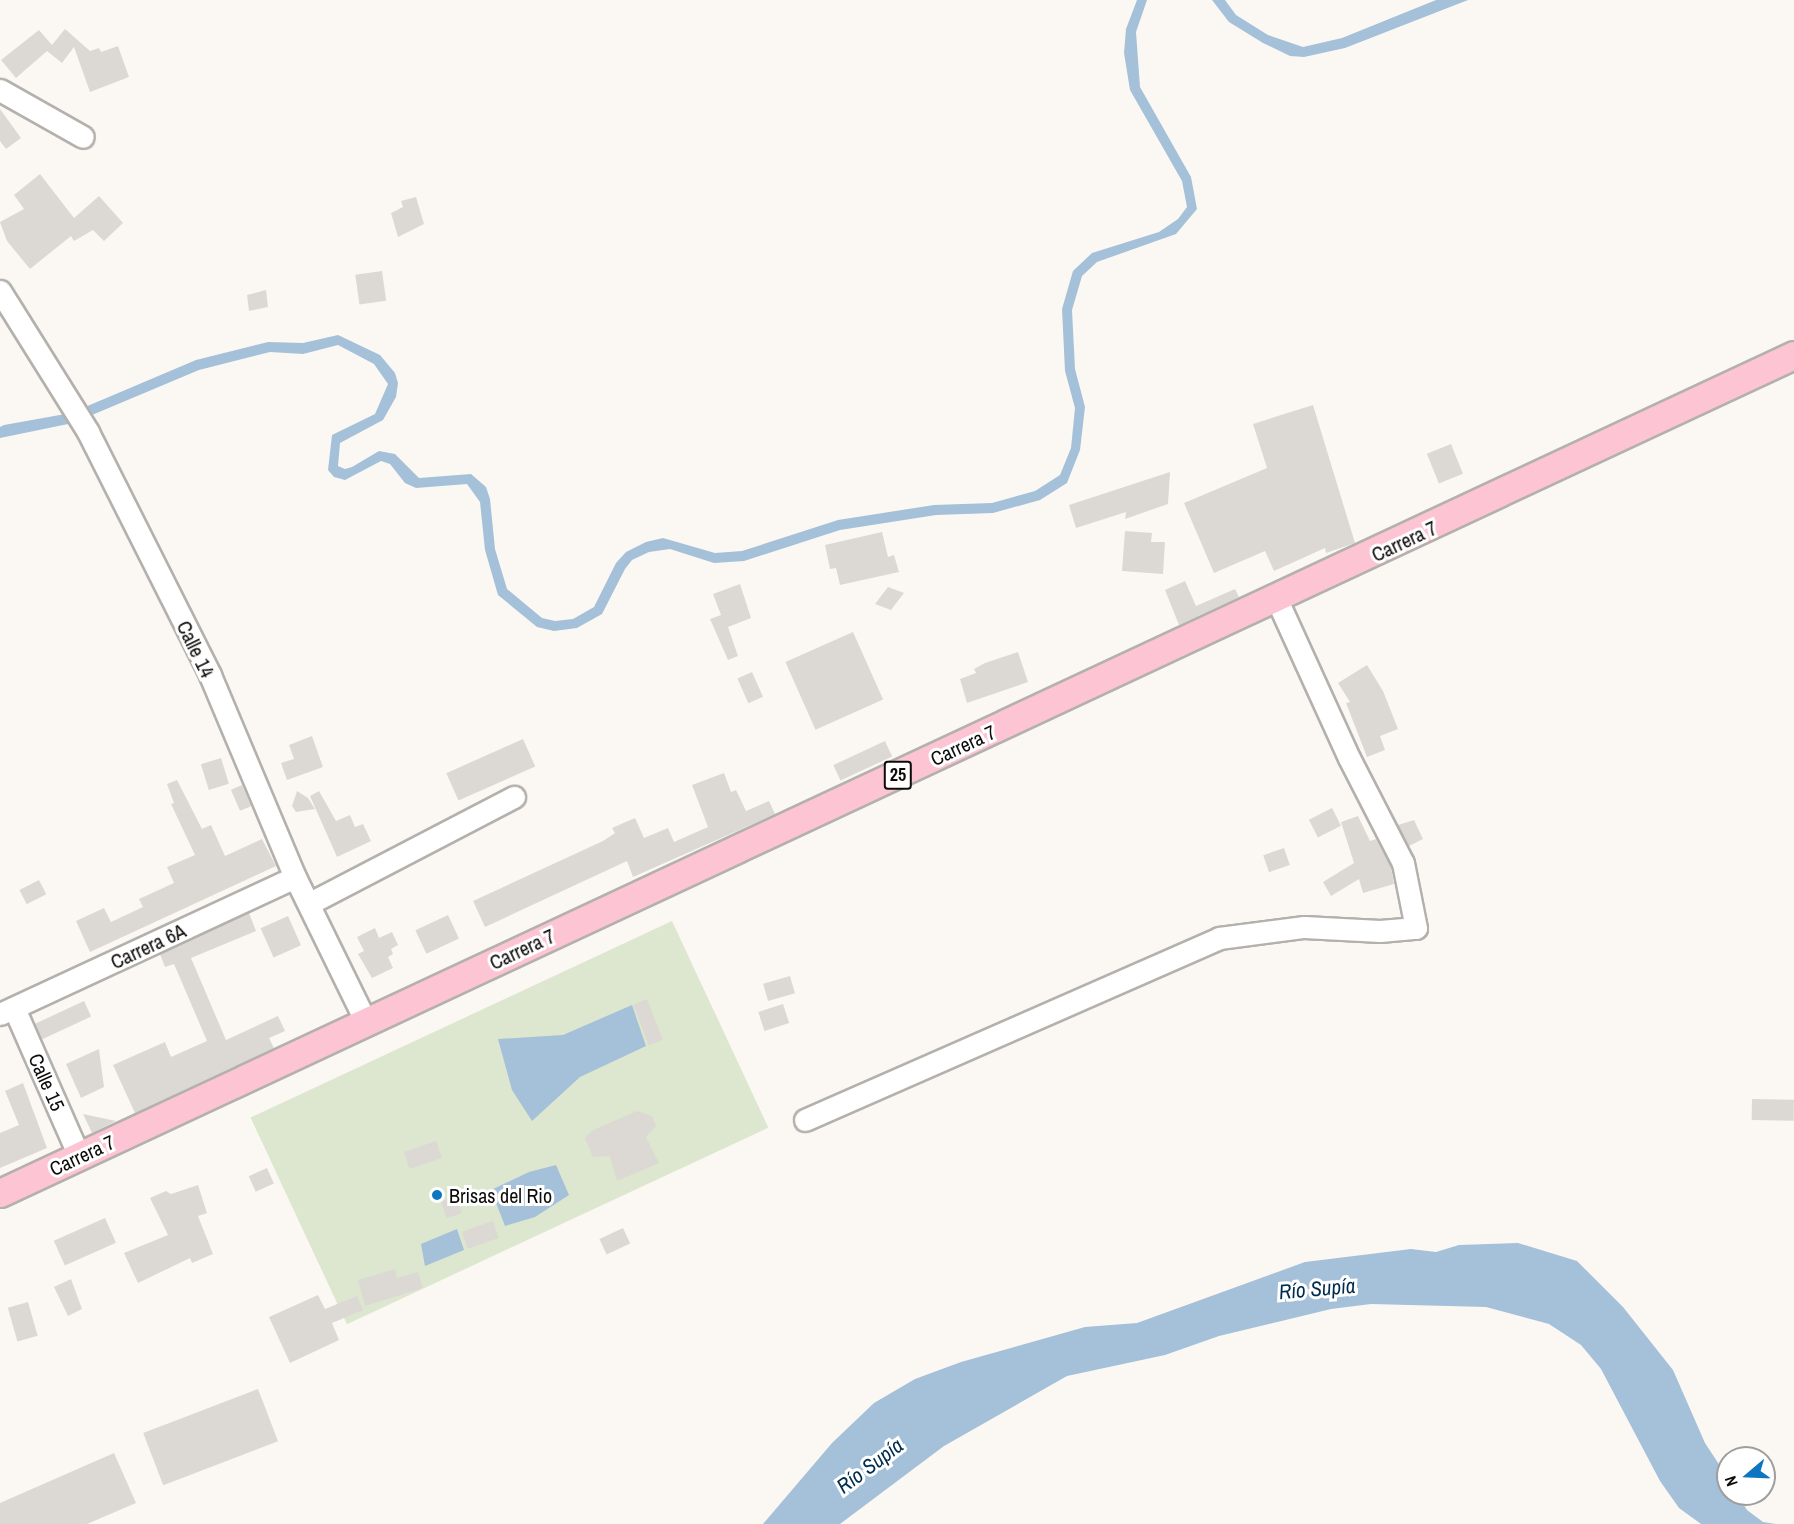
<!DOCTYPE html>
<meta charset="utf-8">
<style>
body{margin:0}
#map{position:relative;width:1794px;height:1524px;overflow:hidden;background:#fbf8f3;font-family:"Archivo Narrow",sans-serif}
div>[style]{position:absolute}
.green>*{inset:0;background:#dde6ce;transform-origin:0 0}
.water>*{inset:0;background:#a5c0d9}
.building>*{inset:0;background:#dcd9d4;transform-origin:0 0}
.roads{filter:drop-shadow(2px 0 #b4b1ac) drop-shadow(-2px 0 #b4b1ac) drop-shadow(0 2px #b4b1ac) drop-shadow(0 -2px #b4b1ac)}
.minor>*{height:21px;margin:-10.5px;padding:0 10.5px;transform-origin:10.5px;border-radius:10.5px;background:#fff}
.major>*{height:27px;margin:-13.5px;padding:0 13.5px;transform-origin:13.5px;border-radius:13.5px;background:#fdc4d4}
.dots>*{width:16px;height:16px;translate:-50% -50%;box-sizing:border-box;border:3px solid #fff;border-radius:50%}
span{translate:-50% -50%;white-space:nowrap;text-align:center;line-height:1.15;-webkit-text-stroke:6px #fff;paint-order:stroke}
.shield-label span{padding:2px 4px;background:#fff;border:2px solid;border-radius:4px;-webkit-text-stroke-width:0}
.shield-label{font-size:18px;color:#0d0c0b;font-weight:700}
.street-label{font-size:20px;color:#0d0c0b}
.poi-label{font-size:20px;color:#0d0c0b}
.left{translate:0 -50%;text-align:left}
.water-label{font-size:21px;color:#002c4d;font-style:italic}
.north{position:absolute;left:1716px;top:1446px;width:60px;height:60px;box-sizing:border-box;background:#fff;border:2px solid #9e9e9d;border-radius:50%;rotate:251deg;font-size:16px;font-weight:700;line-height:24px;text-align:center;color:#0d0c0b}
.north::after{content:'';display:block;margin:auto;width:21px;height:27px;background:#0e76c1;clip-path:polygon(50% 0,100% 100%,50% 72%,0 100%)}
</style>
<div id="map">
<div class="green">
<i style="left:672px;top:921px;width:228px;height:465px;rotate:65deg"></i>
</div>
<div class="water">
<i style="clip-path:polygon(1137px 0,1147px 0,1136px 32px,1140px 87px,1191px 177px,1197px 209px,1176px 234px,1097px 262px,1082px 276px,1072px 310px,1075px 369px,1085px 407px,1080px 450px,1067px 483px,1040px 500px,993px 513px,936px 515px,840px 530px,744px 561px,714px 563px,670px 549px,649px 552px,632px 560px,625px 569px,602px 614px,577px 628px,554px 631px,537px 627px,498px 595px,485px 550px,480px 502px,467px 484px,416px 488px,405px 483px,390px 464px,381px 461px,345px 480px,334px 477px,328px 470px,332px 435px,375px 414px,388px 384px,374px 364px,338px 345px,303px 354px,270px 352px,199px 370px,73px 423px,0 438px,0 427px,4px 425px,71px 413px,196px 360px,268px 342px,303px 343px,338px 335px,380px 355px,395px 373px,398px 383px,396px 397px,383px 420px,340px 443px,338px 466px,345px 469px,352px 467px,379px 451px,395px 454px,419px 478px,471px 474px,486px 487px,490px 499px,495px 549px,507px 589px,542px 618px,555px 621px,573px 619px,594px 607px,616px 563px,626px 552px,646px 542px,663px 538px,715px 553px,742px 551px,838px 520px,934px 505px,992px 503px,1035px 491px,1060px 475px,1071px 448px,1075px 408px,1065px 371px,1062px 309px,1073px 271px,1092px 253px,1159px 232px,1178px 219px,1187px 207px,1182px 181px,1130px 90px,1124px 53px,1126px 29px)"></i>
<i style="clip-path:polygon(1212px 0,1225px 0,1236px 15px,1268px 35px,1303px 47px,1342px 38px,1436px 0,1468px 0,1345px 48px,1304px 57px,1290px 56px,1263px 43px,1229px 22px)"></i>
<i style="clip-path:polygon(632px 1005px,646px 1046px,580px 1077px,532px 1121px,512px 1090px,498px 1039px,563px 1035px)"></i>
<i style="clip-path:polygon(556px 1165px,569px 1195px,535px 1217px,505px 1226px,491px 1190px,529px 1172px)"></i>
<i style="clip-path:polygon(457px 1229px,464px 1250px,425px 1266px,421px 1244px)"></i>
<i style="clip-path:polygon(1518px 1243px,1577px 1261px,1623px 1307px,1673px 1370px,1705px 1443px,1728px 1478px,1728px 1494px,1737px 1494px,1747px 1510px,1763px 1522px,1776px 1524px,1701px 1524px,1679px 1508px,1660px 1481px,1601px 1369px,1581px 1345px,1549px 1324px,1486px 1307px,1371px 1304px,1331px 1309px,1219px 1336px,1165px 1355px,1067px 1376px,944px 1446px,840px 1524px,763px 1524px,832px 1443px,874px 1403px,915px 1379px,961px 1362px,1085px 1327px,1137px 1323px,1305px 1262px,1411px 1249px,1436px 1252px,1459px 1245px)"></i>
</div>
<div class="building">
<i style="clip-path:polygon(65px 29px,90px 51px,99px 48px,101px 52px,118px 46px,129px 77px,90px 92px,74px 47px,62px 63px,47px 51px,16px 78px,1px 60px,39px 30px,52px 45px)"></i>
<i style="clip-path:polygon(0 109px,21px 138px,6px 149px,0 141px)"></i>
<i style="clip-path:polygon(40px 174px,74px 218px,99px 196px,123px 223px,104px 241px,93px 230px,74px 241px,71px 236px,30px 269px,7px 241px,0 222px,24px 209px,14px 195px)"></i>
<i style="clip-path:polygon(416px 197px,424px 224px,398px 237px,391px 213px,403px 207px,401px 201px)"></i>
<i style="left:382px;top:271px;width:30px;height:27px;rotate:82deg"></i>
<i style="clip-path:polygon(266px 290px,268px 307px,249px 311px,247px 295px)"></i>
<i style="clip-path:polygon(1313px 405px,1355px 543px,1326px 553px,1325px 548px,1274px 571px,1265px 551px,1214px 573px,1184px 503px,1267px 468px,1253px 424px)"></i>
<i style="left:1451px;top:444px;width:32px;height:26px;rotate:68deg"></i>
<i style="clip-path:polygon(1170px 472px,1168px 504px,1125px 519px,1126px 512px,1076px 528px,1069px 505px)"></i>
<i style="clip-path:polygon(1125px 531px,1152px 533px,1151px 542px,1165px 542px,1163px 574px,1122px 571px)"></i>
<i style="clip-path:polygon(882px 532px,888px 557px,894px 555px,899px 572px,840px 585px,836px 568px,830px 569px,825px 545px)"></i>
<i style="clip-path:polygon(1185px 581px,1196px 606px,1235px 589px,1239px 597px,1179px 625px,1165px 590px)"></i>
<i style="clip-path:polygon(740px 584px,751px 618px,728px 627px,738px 656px,728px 660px,710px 619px,721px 615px,713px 594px)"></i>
<i style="clip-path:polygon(888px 587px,904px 593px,891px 610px,875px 604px)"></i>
<i style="left:853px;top:632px;width:74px;height:74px;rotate:66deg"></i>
<i style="clip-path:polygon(1018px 652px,1028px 682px,967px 703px,960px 679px,976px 673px,974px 669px,985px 663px)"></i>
<i style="clip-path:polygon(1367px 665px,1383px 691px,1398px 729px,1380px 736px,1385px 750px,1367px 757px,1346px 703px,1350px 702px,1338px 683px)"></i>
<i style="left:752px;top:672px;width:27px;height:16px;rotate:66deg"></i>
<i style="clip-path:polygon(312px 736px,323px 767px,287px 780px,281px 763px,294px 759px,289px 745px)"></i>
<i style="left:523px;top:739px;width:30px;height:84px;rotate:66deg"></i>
<i style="left:885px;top:741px;width:17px;height:57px;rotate:65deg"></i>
<i style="left:221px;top:758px;width:27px;height:21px;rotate:73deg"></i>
<i style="clip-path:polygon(724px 773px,731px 792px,736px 790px,746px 811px,769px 801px,775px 814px,633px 877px,627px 861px,485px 927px,473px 901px,603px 841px,615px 833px,612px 828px,635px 818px,644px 838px,668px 828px,674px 842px,708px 827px,692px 785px)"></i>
<i style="clip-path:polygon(177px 780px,202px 829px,211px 825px,225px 856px,262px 839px,276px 866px,90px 952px,76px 921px,104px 908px,111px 922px,143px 907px,139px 899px,174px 883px,167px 867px,195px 855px,171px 804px,174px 803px,167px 784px)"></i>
<i style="left:242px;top:785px;width:23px;height:12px;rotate:67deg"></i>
<i style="clip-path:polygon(297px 791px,308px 798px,315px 809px,296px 812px,292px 806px)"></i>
<i style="clip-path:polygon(319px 791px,336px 821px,350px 815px,355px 827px,363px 824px,371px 841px,337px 857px,310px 796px)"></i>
<i style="left:1332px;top:808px;width:20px;height:26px;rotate:63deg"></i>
<i style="clip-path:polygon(1358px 816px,1370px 841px,1376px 839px,1391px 867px,1394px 884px,1363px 893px,1359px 879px,1331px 896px,1323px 882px,1354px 863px,1341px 822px)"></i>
<i style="clip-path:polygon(1414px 820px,1423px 839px,1409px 846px,1398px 825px)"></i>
<i style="left:1284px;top:848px;width:18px;height:22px;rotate:71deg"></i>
<i style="left:39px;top:880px;width:16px;height:22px;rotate:63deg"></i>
<i style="clip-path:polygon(249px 913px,256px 931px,191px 958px,226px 1040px,278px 1016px,285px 1031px,269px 1038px,274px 1048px,135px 1113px,113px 1065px,165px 1042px,171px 1057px,207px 1041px,174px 964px,165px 967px,160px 954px)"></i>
<i style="left:448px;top:915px;width:26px;height:36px;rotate:65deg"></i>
<i style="left:288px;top:916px;width:32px;height:30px;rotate:66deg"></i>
<i style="clip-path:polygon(375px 928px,379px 938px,392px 932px,398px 945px,391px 949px,393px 954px,388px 957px,393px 968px,372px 978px,358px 954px,364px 951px,357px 937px)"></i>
<i style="left:790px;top:976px;width:18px;height:28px;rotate:74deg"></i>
<i style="left:647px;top:999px;width:44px;height:15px;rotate:69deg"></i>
<i style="left:84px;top:1001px;width:17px;height:54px;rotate:65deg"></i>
<i style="left:783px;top:1004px;width:20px;height:26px;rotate:72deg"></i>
<i style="clip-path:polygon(99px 1049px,104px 1087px,81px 1098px,66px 1064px)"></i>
<i style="clip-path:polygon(23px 1083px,47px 1148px,0 1168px,0 1133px,19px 1125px,5px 1091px)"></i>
<i style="left:1752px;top:1099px;width:42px;height:21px;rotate:1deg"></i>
<i style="clip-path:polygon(637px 1111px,652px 1116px,656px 1126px,646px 1137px,659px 1163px,617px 1181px,610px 1156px,593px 1157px,585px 1138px,593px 1130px)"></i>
<i style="clip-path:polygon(83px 1114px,116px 1121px,92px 1133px)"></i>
<i style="left:436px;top:1141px;width:18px;height:34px;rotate:71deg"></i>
<i style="left:267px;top:1168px;width:17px;height:20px;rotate:66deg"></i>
<i style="clip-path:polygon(198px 1185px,207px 1213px,198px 1216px,213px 1254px,192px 1263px,190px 1258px,138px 1283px,124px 1253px,168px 1235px,150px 1198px,166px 1191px,171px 1194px)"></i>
<i style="left:456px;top:1196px;width:18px;height:16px;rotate:71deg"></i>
<i style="left:105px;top:1218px;width:27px;height:56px;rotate:66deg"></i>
<i style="left:493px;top:1221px;width:18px;height:33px;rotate:71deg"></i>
<i style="left:623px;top:1228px;width:17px;height:26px;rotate:65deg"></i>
<i style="clip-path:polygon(395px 1269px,397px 1278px,418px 1272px,423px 1288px,365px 1306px,358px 1280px)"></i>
<i style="clip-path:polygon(71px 1279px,82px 1309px,68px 1316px,54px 1287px)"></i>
<i style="clip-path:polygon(318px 1295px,325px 1309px,357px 1296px,363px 1310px,332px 1323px,339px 1340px,290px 1363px,269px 1317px)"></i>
<i style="left:28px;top:1302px;width:35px;height:21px;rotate:74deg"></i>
<i style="left:258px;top:1389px;width:56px;height:123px;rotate:69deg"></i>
<i style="clip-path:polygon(114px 1453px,136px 1503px,87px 1524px,0 1524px,0 1503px)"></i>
</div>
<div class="roads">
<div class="minor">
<i style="left:0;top:90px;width:95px;rotate:29.5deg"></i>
<i style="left:0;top:291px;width:166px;rotate:58deg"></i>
<i style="left:88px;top:432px;width:272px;rotate:63.3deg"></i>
<i style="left:210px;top:675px;width:219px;rotate:67.2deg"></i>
<i style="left:295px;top:877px;width:161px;rotate:63.9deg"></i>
<i style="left:310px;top:903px;width:230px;rotate:-27.5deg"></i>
<i style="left:14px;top:1008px;width:162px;rotate:66.3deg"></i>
<i style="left:0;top:1014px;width:325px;rotate:-24.9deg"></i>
<i style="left:805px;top:1120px;width:452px;rotate:-23.7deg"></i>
<i style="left:1219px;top:938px;width:86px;rotate:-7.4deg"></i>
<i style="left:1304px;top:927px;width:76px;rotate:3deg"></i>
<i style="left:1380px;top:931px;width:36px;rotate:-5deg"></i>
<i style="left:1416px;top:928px;width:66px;rotate:-101.3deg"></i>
<i style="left:1403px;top:863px;width:118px;rotate:-117.2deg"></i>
<i style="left:1349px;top:758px;width:174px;rotate:-114.5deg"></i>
</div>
<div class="major">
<i style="left:0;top:1193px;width:1980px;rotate:-25.04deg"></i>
</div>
</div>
<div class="dots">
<i style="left:437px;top:1195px;background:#0e76c1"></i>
</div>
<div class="shield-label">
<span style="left:898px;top:775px">25</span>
</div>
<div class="street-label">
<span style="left:1404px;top:541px;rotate:-25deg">Carrera 7</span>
<span style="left:196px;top:649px;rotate:64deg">Calle 14</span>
<span style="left:963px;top:745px;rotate:-25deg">Carrera 7</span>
<span style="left:148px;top:946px;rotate:-25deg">Carrera 6A</span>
<span style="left:522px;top:949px;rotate:-25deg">Carrera 7</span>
<span style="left:47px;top:1082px;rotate:66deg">Calle 15</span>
<span style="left:82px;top:1155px;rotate:-25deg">Carrera 7</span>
</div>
<div class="poi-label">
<span class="left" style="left:449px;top:1195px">Brisas del Rio</span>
</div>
<div class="water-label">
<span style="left:1317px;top:1289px;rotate:-5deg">Río Supía</span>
<span style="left:870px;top:1466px;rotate:-37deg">Río Supía</span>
</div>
<div class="north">N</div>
</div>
